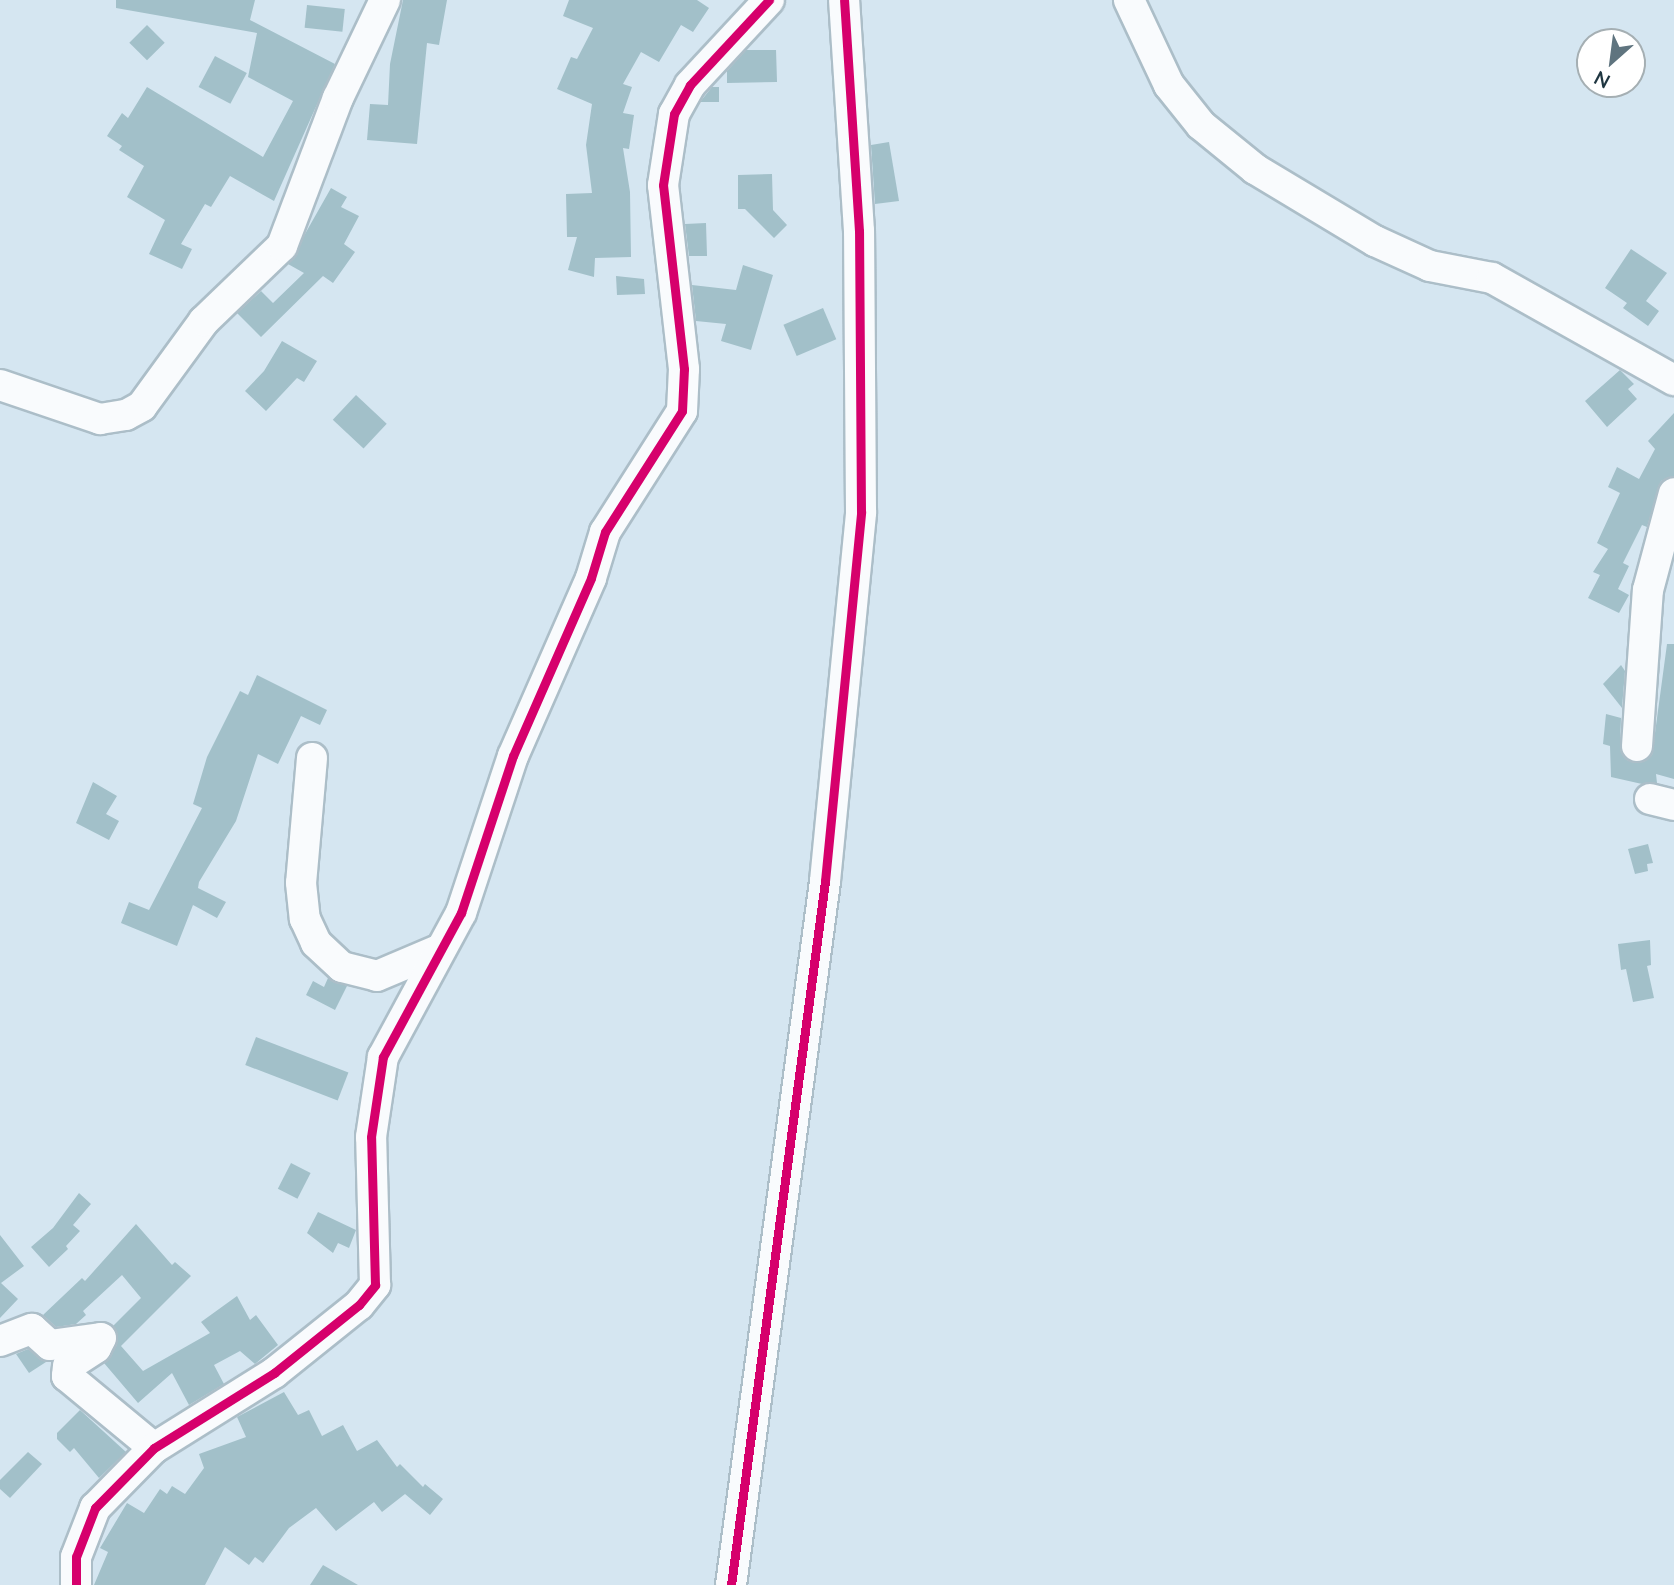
<!DOCTYPE html>
<style>
body{margin:0}
#map{position:relative;width:1674px;height:1585px;overflow:hidden;background:#d5e6f1;font-family:Lato,sans-serif}
div>[style]{position:absolute}
.building>*{inset:0;background:#a2c0c9;transform-origin:0 0}
.roads{filter:drop-shadow(2px 0 #acbec8) drop-shadow(-2px 0 #acbec8) drop-shadow(0 2px #acbec8) drop-shadow(0 -2px #acbec8)}
.minor>*{height:30px;margin:-15px;padding:0 15px;transform-origin:15px;border-radius:15px;background:#f9fbfd}
.cycleway>*{height:9px;margin:-4.5px;padding:0 4.5px;transform-origin:4.5px;border-radius:4.5px;background:#d6006c}
span{translate:-50% -50%;white-space:nowrap;text-align:center;line-height:1.15;-webkit-text-stroke:7px #fff;paint-order:stroke}
.north{position:absolute;left:1576px;top:28px;width:70px;height:70px;box-sizing:border-box;background:#fff;border:2px solid #a5afb3;border-radius:50%;rotate:208deg;font-size:19px;font-weight:700;line-height:28px;text-align:center;color:#1f3641}
.north::after{content:'';display:block;margin:auto;width:24px;height:32px;background:#5f747f;clip-path:polygon(50% 0,100% 100%,50% 72%,0 100%)}
</style>
<div id="map">
<div class="building">
<i style="clip-path:polygon(116px 0,255px 0,250px 20px,335px 64px,274px 201px,230px 176px,211px 207px,205px 204px,181px 244px,192px 249px,182px 269px,149px 254px,165px 220px,127px 197px,144px 166px,119px 150px,122px 146px,107px 136px,122px 113px,128px 118px,147px 87px,263px 157px,293px 101px,248px 77px,257px 33px,116px 8px)"></i>
<i style="clip-path:polygon(403px 0,447px 0,439px 45px,427px 43px,417px 144px,367px 140px,370px 104px,388px 105px,390px 64px)"></i>
<i style="clip-path:polygon(569px 0,697px 0,709px 8px,693px 32px,681px 25px,659px 62px,641px 52px,623px 84px,632px 87px,623px 113px,634px 115px,629px 149px,623px 148px,630px 192px,631px 257px,595px 258px,594px 277px,568px 270px,577px 237px,567px 237px,566px 194px,592px 193px,586px 145px,592px 104px,557px 89px,571px 57px,577px 59px,593px 28px,563px 16px)"></i>
<i style="left:307px;top:5px;width:38px;height:23px;rotate:6deg"></i>
<i style="left:147px;top:25px;width:25px;height:25px;rotate:45deg"></i>
<i style="clip-path:polygon(746px 50px,776px 50px,777px 82px,727px 83px,727px 71px)"></i>
<i style="left:215px;top:56px;width:36px;height:35px;rotate:28deg"></i>
<i style="clip-path:polygon(712px 87px,719px 87px,719px 102px,700px 102px)"></i>
<i style="clip-path:polygon(889px 142px,899px 201px,875px 204px,871px 145px)"></i>
<i style="clip-path:polygon(772px 174px,773px 210px,787px 225px,774px 238px,745px 209px,738px 209px,738px 175px)"></i>
<i style="clip-path:polygon(331px 188px,347px 197px,341px 207px,359px 216px,344px 244px,355px 252px,333px 283px,323px 276px,261px 337px,237px 313px,261px 291px,273px 303px,304px 273px,288px 264px)"></i>
<i style="clip-path:polygon(706px 223px,707px 256px,689px 256px,685px 224px)"></i>
<i style="clip-path:polygon(1631px 249px,1667px 273px,1646px 301px,1659px 311px,1648px 326px,1623px 308px,1627px 303px,1605px 288px)"></i>
<i style="clip-path:polygon(743px 265px,773px 275px,751px 350px,721px 341px,726px 324px,696px 321px,692px 285px,736px 290px)"></i>
<i style="clip-path:polygon(616px 276px,644px 279px,645px 294px,617px 295px)"></i>
<i style="left:823px;top:308px;width:34px;height:43px;rotate:67deg"></i>
<i style="clip-path:polygon(282px 341px,317px 361px,304px 382px,297px 378px,266px 411px,245px 391px,264px 371px)"></i>
<i style="clip-path:polygon(1620px 370px,1634px 384px,1628px 389px,1637px 399px,1607px 427px,1585px 401px)"></i>
<i style="left:356px;top:395px;width:42px;height:34px;rotate:43deg"></i>
<i style="clip-path:polygon(1674px 413px,1674px 476px,1661px 481px,1647px 527px,1642px 525px,1623px 563px,1629px 566px,1618px 589px,1629px 595px,1619px 613px,1588px 598px,1600px 575px,1593px 572px,1608px 549px,1597px 543px,1620px 493px,1608px 487px,1617px 467px,1639px 479px,1655px 449px,1648px 441px)"></i>
<i style="clip-path:polygon(1667px 644px,1674px 644px,1674px 779px,1656px 774px,1657px 783px,1642px 784px,1611px 777px,1610px 746px,1603px 744px,1606px 714px,1621px 718px,1620px 745px,1627px 760px,1636px 763px,1652px 755px)"></i>
<i style="clip-path:polygon(1621px 665px,1625px 671px,1622px 708px,1603px 684px)"></i>
<i style="clip-path:polygon(257px 675px,327px 710px,320px 725px,301px 716px,278px 764px,258px 754px,236px 821px,199px 882px,198px 888px,226px 902px,217px 918px,193px 905px,177px 946px,121px 923px,129px 902px,149px 910px,202px 808px,193px 804px,207px 757px,240px 691px,248px 695px)"></i>
<i style="clip-path:polygon(93px 782px,117px 796px,106px 814px,119px 821px,109px 840px,76px 823px)"></i>
<i style="clip-path:polygon(1648px 844px,1653px 863px,1647px 864px,1648px 871px,1635px 874px,1628px 849px)"></i>
<i style="clip-path:polygon(1650px 940px,1651px 965px,1647px 966px,1654px 998px,1633px 1002px,1626px 969px,1621px 970px,1618px 944px)"></i>
<i style="clip-path:polygon(328px 978px,347px 986px,335px 1010px,306px 995px,313px 981px,324px 987px)"></i>
<i style="left:256px;top:1037px;width:99px;height:30px;rotate:21deg"></i>
<i style="left:291px;top:1163px;width:22px;height:29px;rotate:27deg"></i>
<i style="clip-path:polygon(79px 1193px,91px 1204px,73px 1225px,80px 1231px,66px 1246px,68px 1249px,49px 1267px,31px 1247px,53px 1228px)"></i>
<i style="clip-path:polygon(318px 1212px,356px 1230px,349px 1248px,338px 1243px,333px 1253px,307px 1233px)"></i>
<i style="clip-path:polygon(136px 1224px,172px 1265px,175px 1262px,191px 1276px,121px 1346px,143px 1371px,210px 1333px,201px 1322px,237px 1296px,250px 1320px,256px 1315px,278px 1345px,255px 1364px,240px 1351px,214px 1365px,224px 1384px,189px 1405px,172px 1373px,138px 1403px,104px 1363px,117px 1345px,113px 1326px,141px 1298px,122px 1275px,83px 1311px,86px 1315px,76px 1324px,56px 1327px,43px 1315px,82px 1278px,85px 1281px)"></i>
<i style="clip-path:polygon(0 1235px,24px 1266px,1px 1283px,18px 1299px,0 1318px)"></i>
<i style="clip-path:polygon(28px 1349px,46px 1362px,29px 1373px,16px 1354px)"></i>
<i style="clip-path:polygon(284px 1392px,298px 1415px,309px 1410px,322px 1436px,343px 1425px,357px 1451px,377px 1440px,397px 1467px,400px 1464px,423px 1487px,425px 1484px,443px 1499px,430px 1515px,405px 1494px,382px 1512px,374px 1502px,336px 1531px,316px 1508px,289px 1528px,263px 1563px,255px 1557px,249px 1565px,225px 1547px,205px 1585px,94px 1585px,108px 1552px,100px 1548px,127px 1503px,144px 1513px,160px 1489px,167px 1494px,172px 1486px,185px 1494px,204px 1468px,199px 1454px,246px 1437px,237px 1417px)"></i>
<i style="clip-path:polygon(80px 1410px,126px 1452px,99px 1478px,74px 1448px,70px 1452px,57px 1439px,57px 1433px)"></i>
<i style="clip-path:polygon(28px 1452px,42px 1464px,10px 1498px,0 1489px,0 1480px)"></i>
<i style="clip-path:polygon(323px 1565px,358px 1585px,310px 1585px)"></i>
</div>
<div class="roads">
<div class="minor">
<i style="left:1129px;top:0;width:94px;rotate:64.8deg"></i>
<i style="left:1169px;top:85px;width:51px;rotate:51.3deg"></i>
<i style="left:1201px;top:125px;width:70px;rotate:39.2deg"></i>
<i style="left:1255px;top:169px;width:140px;rotate:31deg"></i>
<i style="left:1375px;top:241px;width:60px;rotate:24.4deg"></i>
<i style="left:1430px;top:266px;width:63px;rotate:11deg"></i>
<i style="left:1492px;top:278px;width:209px;rotate:29.3deg"></i>
<i style="left:0;top:385px;width:106px;rotate:18.8deg"></i>
<i style="left:100px;top:419px;width:26px;rotate:-9deg"></i>
<i style="left:126px;top:415px;width:18px;rotate:-29deg"></i>
<i style="left:142px;top:406px;width:105px;rotate:-53.9deg"></i>
<i style="left:204px;top:321px;width:108px;rotate:-43.9deg"></i>
<i style="left:282px;top:246px;width:158px;rotate:-69.3deg"></i>
<i style="left:338px;top:98px;width:109px;rotate:-64.4deg"></i>
<i style="left:1637px;top:746px;width:156px;rotate:-86deg"></i>
<i style="left:1648px;top:590px;width:100px;rotate:-75deg"></i>
<i style="left:312px;top:758px;width:125px;rotate:95deg"></i>
<i style="left:301px;top:883px;width:36px;rotate:84deg"></i>
<i style="left:305px;top:919px;width:26px;rotate:65deg"></i>
<i style="left:316px;top:943px;width:35px;rotate:43deg"></i>
<i style="left:342px;top:967px;width:36px;rotate:14deg"></i>
<i style="left:377px;top:976px;width:69px;rotate:-22.9deg"></i>
<i style="left:1650px;top:799px;width:25px;rotate:14deg"></i>
<i style="left:0;top:1341px;width:34px;rotate:-21deg"></i>
<i style="left:32px;top:1329px;width:24px;rotate:42deg"></i>
<i style="left:50px;top:1345px;width:51px;rotate:-7.8deg"></i>
<i style="left:101px;top:1338px;width:11px;rotate:117deg"></i>
<i style="left:96px;top:1348px;width:33px;rotate:147deg"></i>
<i style="left:68px;top:1366px;width:10px;rotate:96deg"></i>
<i style="left:67px;top:1376px;width:113px;rotate:39.6deg"></i>
<i style="left:76px;top:1585px;width:28px;rotate:-90deg"></i>
<i style="left:76px;top:1557px;width:53px;rotate:-68.8deg"></i>
<i style="left:95px;top:1508px;width:84px;rotate:-45.5deg"></i>
<i style="left:154px;top:1448px;width:142px;rotate:-32deg"></i>
<i style="left:274px;top:1373px;width:109px;rotate:-38.7deg"></i>
<i style="left:359px;top:1305px;width:26px;rotate:-51deg"></i>
<i style="left:375px;top:1285px;width:148px;rotate:-91.5deg"></i>
<i style="left:371px;top:1137px;width:81px;rotate:-81.5deg"></i>
<i style="left:383px;top:1057px;width:164px;rotate:-61.6deg"></i>
<i style="left:461px;top:913px;width:165px;rotate:-71.7deg"></i>
<i style="left:513px;top:756px;width:194px;rotate:-66.3deg"></i>
<i style="left:591px;top:578px;width:48px;rotate:-73.1deg"></i>
<i style="left:605px;top:532px;width:143px;rotate:-57.5deg"></i>
<i style="left:682px;top:411px;width:42px;rotate:-87.3deg"></i>
<i style="left:684px;top:369px;width:185px;rotate:-96.5deg"></i>
<i style="left:663px;top:185px;width:72px;rotate:-81.2deg"></i>
<i style="left:674px;top:114px;width:33px;rotate:-61deg"></i>
<i style="left:690px;top:85px;width:116px;rotate:-47.1deg"></i>
<i style="left:731px;top:1585px;width:710px;rotate:-82.39deg"></i>
<i style="left:825px;top:881px;width:371px;rotate:-84.4deg"></i>
<i style="left:861px;top:512px;width:281px;rotate:-90.4deg"></i>
<i style="left:859px;top:231px;width:231px;rotate:-93.7deg"></i>
</div>
</div>
<div class="cycleway">
<i style="left:76px;top:1585px;width:28px;rotate:-90deg"></i>
<i style="left:76px;top:1557px;width:53px;rotate:-68.8deg"></i>
<i style="left:95px;top:1508px;width:84px;rotate:-45.5deg"></i>
<i style="left:154px;top:1448px;width:142px;rotate:-32deg"></i>
<i style="left:274px;top:1373px;width:109px;rotate:-38.7deg"></i>
<i style="left:359px;top:1305px;width:26px;rotate:-51deg"></i>
<i style="left:375px;top:1285px;width:148px;rotate:-91.5deg"></i>
<i style="left:371px;top:1137px;width:81px;rotate:-81.5deg"></i>
<i style="left:383px;top:1057px;width:164px;rotate:-61.6deg"></i>
<i style="left:461px;top:913px;width:165px;rotate:-71.7deg"></i>
<i style="left:513px;top:756px;width:194px;rotate:-66.3deg"></i>
<i style="left:591px;top:578px;width:48px;rotate:-73.1deg"></i>
<i style="left:605px;top:532px;width:143px;rotate:-57.5deg"></i>
<i style="left:682px;top:411px;width:42px;rotate:-87.3deg"></i>
<i style="left:684px;top:369px;width:185px;rotate:-96.5deg"></i>
<i style="left:663px;top:185px;width:72px;rotate:-81.2deg"></i>
<i style="left:674px;top:114px;width:33px;rotate:-61deg"></i>
<i style="left:690px;top:85px;width:116px;rotate:-47.1deg"></i>
<i style="left:731px;top:1585px;width:710px;rotate:-82.39deg"></i>
<i style="left:825px;top:881px;width:371px;rotate:-84.4deg"></i>
<i style="left:861px;top:512px;width:281px;rotate:-90.4deg"></i>
<i style="left:859px;top:231px;width:231px;rotate:-93.7deg"></i>
</div>
<div class="north">N</div>
</div>
